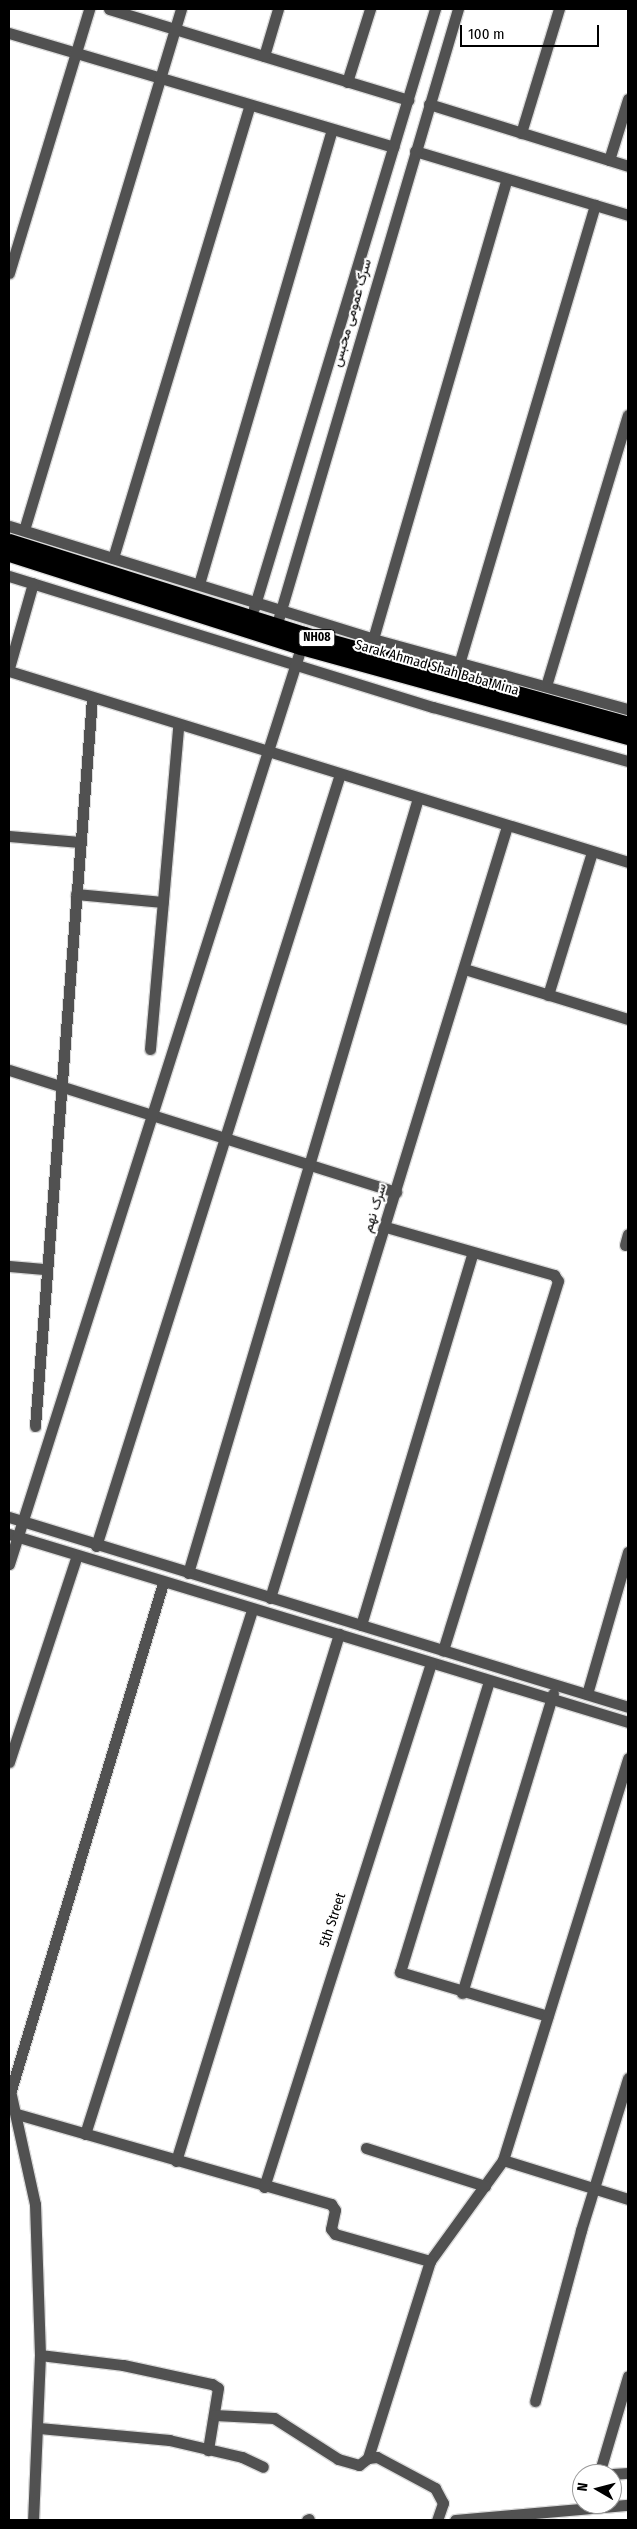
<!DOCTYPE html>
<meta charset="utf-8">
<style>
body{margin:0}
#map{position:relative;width:637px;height:2529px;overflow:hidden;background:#fff;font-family:"Fira Sans Condensed",Vazirmatn,sans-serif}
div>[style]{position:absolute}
.roads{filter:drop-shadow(1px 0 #dbdbdb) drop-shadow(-1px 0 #dbdbdb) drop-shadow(0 1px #dbdbdb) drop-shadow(0 -1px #dbdbdb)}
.minor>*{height:11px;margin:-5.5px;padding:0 5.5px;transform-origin:5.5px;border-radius:5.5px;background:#515151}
.highway>*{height:15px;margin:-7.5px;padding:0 7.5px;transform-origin:7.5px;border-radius:7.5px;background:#000}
span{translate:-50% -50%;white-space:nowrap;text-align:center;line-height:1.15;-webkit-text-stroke:4px #fff;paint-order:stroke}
.shield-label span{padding:1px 4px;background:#fff;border:1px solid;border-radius:4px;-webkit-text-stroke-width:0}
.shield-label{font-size:12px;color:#000;font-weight:700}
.street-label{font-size:14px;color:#000}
.frame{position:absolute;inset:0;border:10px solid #000;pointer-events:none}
.north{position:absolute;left:572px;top:2464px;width:50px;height:50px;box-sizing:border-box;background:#fff;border:1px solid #999;border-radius:50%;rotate:278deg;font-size:14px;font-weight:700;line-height:20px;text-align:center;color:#000}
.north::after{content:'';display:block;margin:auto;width:18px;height:22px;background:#000;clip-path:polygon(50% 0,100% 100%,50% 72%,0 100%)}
.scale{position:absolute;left:460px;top:25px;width:139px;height:22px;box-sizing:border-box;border:2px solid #000;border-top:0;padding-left:6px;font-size:15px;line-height:18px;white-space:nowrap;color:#000;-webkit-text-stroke:4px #fff;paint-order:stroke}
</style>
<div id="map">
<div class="roads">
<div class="minor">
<i style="left:109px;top:9px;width:313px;rotate:16.9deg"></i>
<i style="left:9px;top:33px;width:401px;rotate:16.5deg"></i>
<i style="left:264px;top:56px;width:49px;rotate:-73.4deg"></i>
<i style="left:347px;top:82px;width:77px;rotate:-72.5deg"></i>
<i style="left:429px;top:104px;width:208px;rotate:17.3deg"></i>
<i style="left:521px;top:133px;width:130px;rotate:-73deg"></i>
<i style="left:415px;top:151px;width:222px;rotate:16.7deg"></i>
<i style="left:609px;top:160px;width:64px;rotate:-72.7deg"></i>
<i style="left:9px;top:273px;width:276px;rotate:-73.1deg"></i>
<i style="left:9px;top:526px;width:381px;rotate:17.2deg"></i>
<i style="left:373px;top:639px;width:264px;rotate:15.4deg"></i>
<i style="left:24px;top:530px;width:544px;rotate:-73.23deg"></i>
<i style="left:113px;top:558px;width:473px;rotate:-73.2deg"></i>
<i style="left:9px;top:576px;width:444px;rotate:17.2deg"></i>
<i style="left:433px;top:707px;width:202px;rotate:15.5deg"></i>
<i style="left:199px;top:584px;width:473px;rotate:-73.7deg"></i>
<i style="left:254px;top:608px;width:626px;rotate:-73.19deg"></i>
<i style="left:279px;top:617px;width:634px;rotate:-73.6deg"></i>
<i style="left:373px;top:639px;width:478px;rotate:-73.8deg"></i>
<i style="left:459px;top:664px;width:479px;rotate:-73.5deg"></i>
<i style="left:9px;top:668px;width:88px;rotate:-74.2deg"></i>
<i style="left:9px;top:671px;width:648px;rotate:17.15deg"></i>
<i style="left:546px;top:686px;width:283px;rotate:-73.2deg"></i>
<i style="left:9px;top:836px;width:71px;rotate:4.8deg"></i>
<i style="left:76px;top:894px;width:87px;rotate:5.3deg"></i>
<i style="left:465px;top:969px;width:170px;rotate:17.1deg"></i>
<i style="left:548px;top:995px;width:150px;rotate:-72.9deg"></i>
<i style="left:150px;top:1049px;width:324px;rotate:-85deg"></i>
<i style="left:9px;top:1070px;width:406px;rotate:17.5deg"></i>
<i style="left:386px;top:1227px;width:175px;rotate:15.9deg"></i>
<i style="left:554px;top:1275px;width:7px;rotate:56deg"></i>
<i style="left:558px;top:1281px;width:387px;rotate:107.3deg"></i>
<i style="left:625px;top:1245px;width:11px;rotate:-75deg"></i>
<i style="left:9px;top:1266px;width:38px;rotate:5deg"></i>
<i style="left:35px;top:1426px;width:730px;rotate:-85.52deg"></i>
<i style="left:9px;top:1517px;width:648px;rotate:17.06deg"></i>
<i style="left:9px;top:1534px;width:647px;rotate:16.89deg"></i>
<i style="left:96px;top:1546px;width:810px;rotate:-72.46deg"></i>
<i style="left:9px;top:1564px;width:969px;rotate:-72.33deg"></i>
<i style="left:188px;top:1573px;width:808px;rotate:-73.47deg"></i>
<i style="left:270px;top:1598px;width:808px;rotate:-72.93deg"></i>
<i style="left:361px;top:1625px;width:389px;rotate:-73.3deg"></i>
<i style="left:489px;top:1681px;width:304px;rotate:107deg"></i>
<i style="left:400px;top:1972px;width:154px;rotate:16.6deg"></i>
<i style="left:587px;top:1694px;width:148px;rotate:-73.9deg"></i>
<i style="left:9px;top:1762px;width:215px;rotate:-71.8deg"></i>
<i style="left:462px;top:1993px;width:313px;rotate:-73.1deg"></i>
<i style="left:9px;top:2086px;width:121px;rotate:77.6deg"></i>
<i style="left:35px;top:2204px;width:151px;rotate:88.1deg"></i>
<i style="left:40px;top:2355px;width:165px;rotate:92.4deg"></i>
<i style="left:11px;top:2090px;width:529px;rotate:-73.31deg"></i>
<i style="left:17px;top:2114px;width:327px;rotate:16deg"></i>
<i style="left:331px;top:2204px;width:7px;rotate:56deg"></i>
<i style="left:335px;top:2210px;width:19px;rotate:102deg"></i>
<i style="left:331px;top:2229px;width:6px;rotate:51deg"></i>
<i style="left:335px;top:2234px;width:99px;rotate:15.9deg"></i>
<i style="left:430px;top:2261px;width:125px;rotate:-54.1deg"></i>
<i style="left:503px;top:2160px;width:421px;rotate:-72.7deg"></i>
<i style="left:85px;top:2134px;width:550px;rotate:-72.32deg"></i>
<i style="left:366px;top:2148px;width:125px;rotate:17.7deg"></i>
<i style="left:503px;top:2160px;width:131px;rotate:17.3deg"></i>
<i style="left:176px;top:2161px;width:552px;rotate:-72.81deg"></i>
<i style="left:264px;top:2187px;width:550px;rotate:-72.32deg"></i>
<i style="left:430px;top:2261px;width:207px;rotate:107.5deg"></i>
<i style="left:368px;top:2458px;width:9px;rotate:-6deg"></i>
<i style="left:377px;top:2457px;width:66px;rotate:28.1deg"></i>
<i style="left:435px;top:2488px;width:17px;rotate:62deg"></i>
<i style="left:443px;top:2503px;width:18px;rotate:109deg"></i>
<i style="left:40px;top:2355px;width:84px;rotate:6.9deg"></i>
<i style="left:123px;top:2365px;width:91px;rotate:12.1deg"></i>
<i style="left:212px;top:2384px;width:7px;rotate:34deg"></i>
<i style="left:218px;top:2388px;width:63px;rotate:99.2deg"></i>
<i style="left:535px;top:2401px;width:177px;rotate:-74.9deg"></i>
<i style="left:581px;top:2230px;width:159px;rotate:-72.8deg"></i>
<i style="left:214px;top:2415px;width:60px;rotate:2.9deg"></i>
<i style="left:274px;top:2418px;width:76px;rotate:32.6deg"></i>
<i style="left:338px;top:2459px;width:22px;rotate:16deg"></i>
<i style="left:359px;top:2465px;width:11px;rotate:-38deg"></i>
<i style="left:39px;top:2428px;width:131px;rotate:5.3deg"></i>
<i style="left:169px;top:2440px;width:75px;rotate:13.1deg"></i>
<i style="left:242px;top:2457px;width:23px;rotate:25deg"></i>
<i style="left:599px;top:2474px;width:102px;rotate:-73.5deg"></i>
<i style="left:612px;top:2474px;width:16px;rotate:-4deg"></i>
<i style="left:307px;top:2520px;width:2px;rotate:-27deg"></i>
<i style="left:455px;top:2520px;width:174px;rotate:-5deg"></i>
</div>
<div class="highway">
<i style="left:9px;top:541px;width:309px;rotate:17.5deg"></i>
<i style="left:304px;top:634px;width:336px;rotate:15.5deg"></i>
<i style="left:9px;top:554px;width:306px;rotate:17.7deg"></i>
<i style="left:301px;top:647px;width:339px;rotate:15.4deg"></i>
</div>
</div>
<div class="shield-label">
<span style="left:317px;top:638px">NH08</span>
</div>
<div class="street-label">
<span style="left:352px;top:313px;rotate:-74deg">سرک عمومی محبس</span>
<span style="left:437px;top:668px;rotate:16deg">Sarak Ahmad Shah Baba Mina</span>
<span style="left:375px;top:1208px;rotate:-73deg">سرک نهم</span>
<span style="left:333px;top:1920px;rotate:-72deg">5th Street</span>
</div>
<div class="frame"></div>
<div class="north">N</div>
<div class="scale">100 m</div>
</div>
